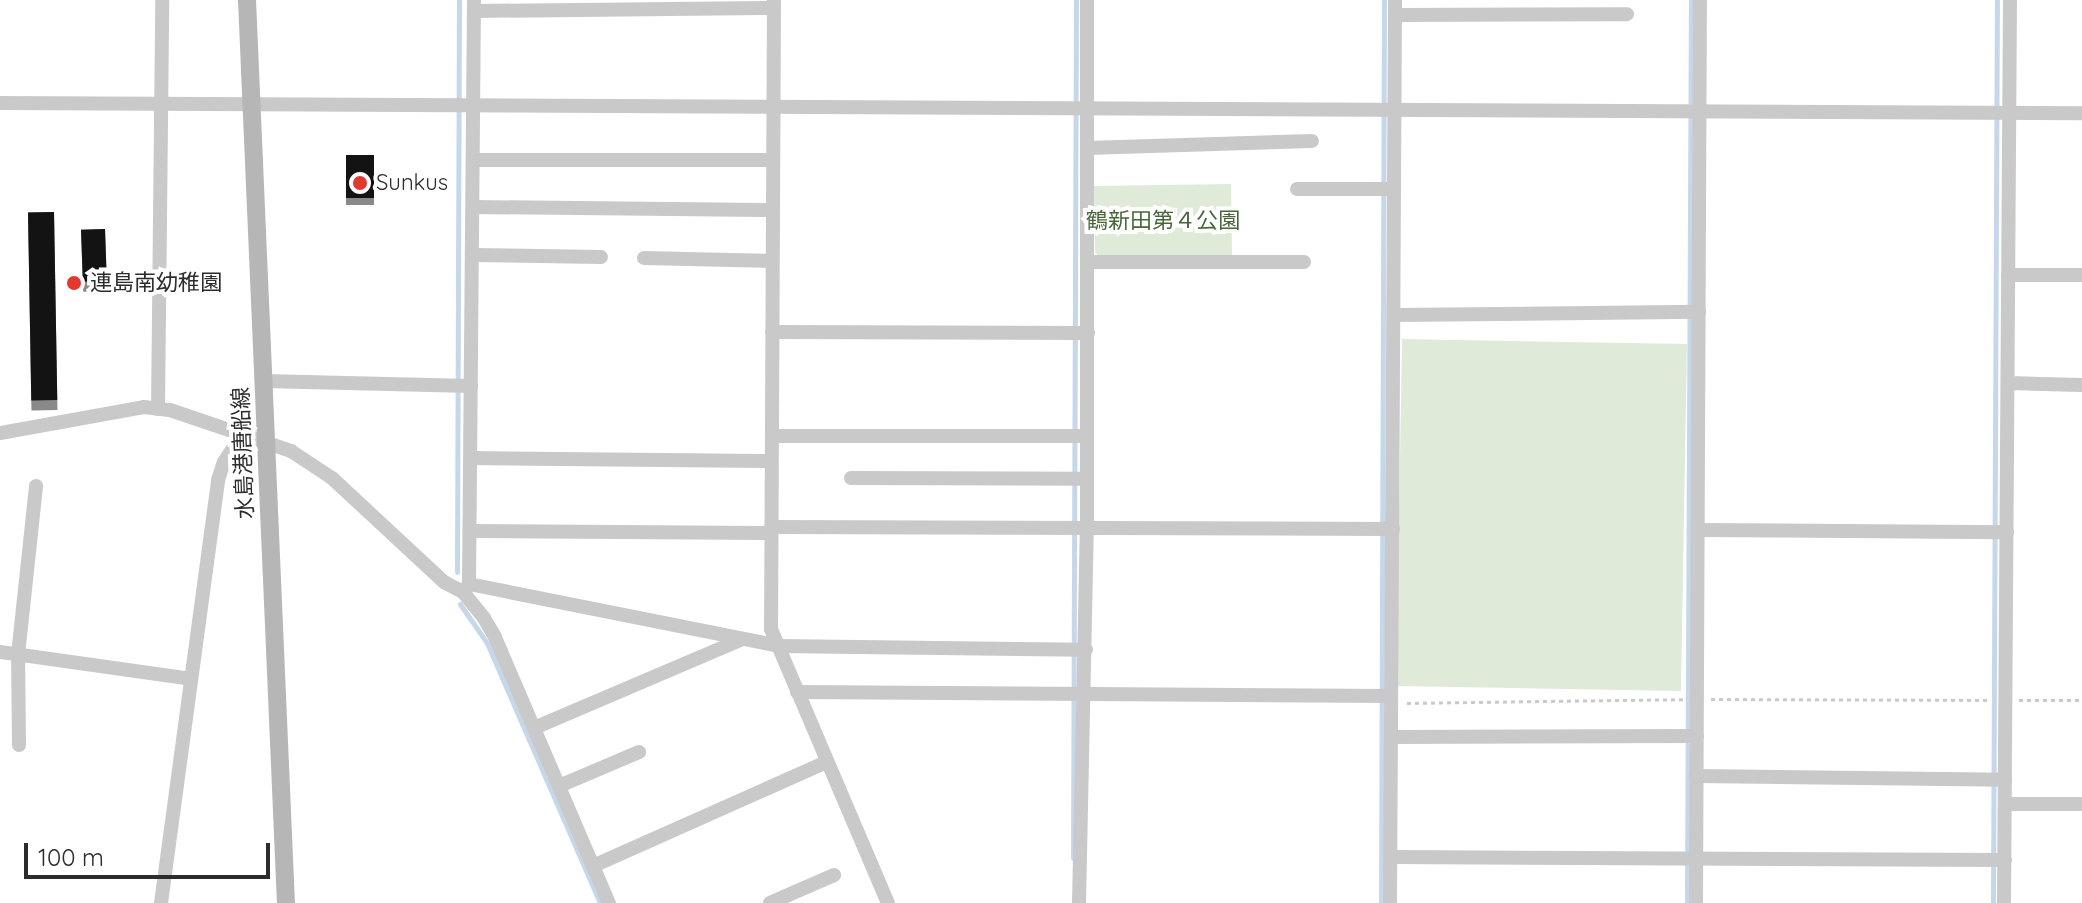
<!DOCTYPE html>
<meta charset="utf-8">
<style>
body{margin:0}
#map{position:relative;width:2082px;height:903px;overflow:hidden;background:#fff;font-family:Quicksand,"Noto Sans JP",sans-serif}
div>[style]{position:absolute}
.green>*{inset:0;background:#e0ead9;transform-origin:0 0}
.stream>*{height:5px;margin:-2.5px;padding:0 2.5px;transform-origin:2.5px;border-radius:2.5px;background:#c5d7ea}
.path>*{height:3px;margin-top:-1.5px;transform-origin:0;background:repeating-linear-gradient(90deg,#c9c9c9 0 4px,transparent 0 8px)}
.street>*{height:14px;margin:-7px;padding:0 7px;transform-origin:7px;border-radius:7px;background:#c9c9c9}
.secondary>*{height:18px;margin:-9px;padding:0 9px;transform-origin:9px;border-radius:9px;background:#b6b6b6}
.wall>*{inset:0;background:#898989;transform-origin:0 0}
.building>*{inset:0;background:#131313;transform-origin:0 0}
.dots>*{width:22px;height:22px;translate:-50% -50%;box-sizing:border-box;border:4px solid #fff;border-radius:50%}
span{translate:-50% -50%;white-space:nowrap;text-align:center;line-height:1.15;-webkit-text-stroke:8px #fff;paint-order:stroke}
.poi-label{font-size:22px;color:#2c2c2c}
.left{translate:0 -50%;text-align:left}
.park-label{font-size:22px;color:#49673a}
.street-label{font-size:22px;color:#2c2c2c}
.scale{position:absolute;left:24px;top:843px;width:246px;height:36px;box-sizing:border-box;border:4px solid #2c2c2c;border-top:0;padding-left:10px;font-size:24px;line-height:28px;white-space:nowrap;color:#2c2c2c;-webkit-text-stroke:6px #fff;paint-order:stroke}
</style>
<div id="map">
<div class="green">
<i style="clip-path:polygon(1231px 184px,1232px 256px,1100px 258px,1095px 252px,1094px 186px)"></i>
<i style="left:1687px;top:344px;width:347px;height:285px;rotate:91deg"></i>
</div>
<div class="stream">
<i style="left:457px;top:572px;width:572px;rotate:-89.8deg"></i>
<i style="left:460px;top:604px;width:47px;rotate:55.3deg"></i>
<i style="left:487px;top:643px;width:283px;rotate:66.5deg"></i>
<i style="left:1073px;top:858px;width:858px;rotate:-89.8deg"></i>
<i style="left:1381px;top:903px;width:903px;rotate:-89.81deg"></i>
<i style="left:1687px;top:903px;width:903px;rotate:-89.75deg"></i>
<i style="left:1993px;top:903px;width:903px;rotate:-89.75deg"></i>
</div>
<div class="path">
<i style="left:1711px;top:699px;width:280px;rotate:0.2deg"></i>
<i style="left:2019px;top:700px;width:63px"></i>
<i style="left:1407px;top:703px;width:276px;rotate:-0.8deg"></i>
</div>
<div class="street">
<i style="left:774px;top:0;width:629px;rotate:90.27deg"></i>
<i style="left:771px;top:629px;width:298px;rotate:66.9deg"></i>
<i style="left:474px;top:11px;width:300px;rotate:-0.6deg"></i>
<i style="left:1395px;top:15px;width:232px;rotate:-0.2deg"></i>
<i style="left:0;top:103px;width:2082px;rotate:0.28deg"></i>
<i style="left:1087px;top:148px;width:225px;rotate:-1.8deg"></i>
<i style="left:473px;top:160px;width:300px"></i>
<i style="left:1297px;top:189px;width:97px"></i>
<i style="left:474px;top:207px;width:298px;rotate:0.6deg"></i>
<i style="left:473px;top:255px;width:128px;rotate:0.9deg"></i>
<i style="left:644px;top:258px;width:128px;rotate:1.3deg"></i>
<i style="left:1089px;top:262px;width:215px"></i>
<i style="left:2008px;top:275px;width:74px"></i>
<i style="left:1395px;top:315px;width:304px;rotate:-0.6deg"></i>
<i style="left:772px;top:332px;width:316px;rotate:0.2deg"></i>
<i style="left:264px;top:381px;width:207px;rotate:1.4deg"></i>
<i style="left:2008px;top:383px;width:74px;rotate:1.5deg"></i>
<i style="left:158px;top:409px;width:409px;rotate:-89.4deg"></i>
<i style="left:0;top:433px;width:146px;rotate:-10.2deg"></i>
<i style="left:144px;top:407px;width:26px;rotate:7deg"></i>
<i style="left:170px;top:410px;width:128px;rotate:18.7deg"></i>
<i style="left:291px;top:451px;width:49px;rotate:33.4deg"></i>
<i style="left:332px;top:478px;width:153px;rotate:42.9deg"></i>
<i style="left:444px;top:582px;width:21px;rotate:28deg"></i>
<i style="left:463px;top:592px;width:33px;rotate:51deg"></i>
<i style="left:484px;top:618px;width:20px;rotate:60deg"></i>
<i style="left:494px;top:635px;width:292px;rotate:66.8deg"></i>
<i style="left:772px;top:436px;width:315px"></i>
<i style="left:471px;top:458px;width:300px;rotate:0.6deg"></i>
<i style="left:851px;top:478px;width:236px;rotate:0.2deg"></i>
<i style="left:771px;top:527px;width:622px;rotate:0.18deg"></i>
<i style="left:1698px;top:530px;width:309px;rotate:0.4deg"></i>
<i style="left:470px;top:531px;width:301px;rotate:0.4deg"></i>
<i style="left:469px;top:584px;width:584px;rotate:-89.51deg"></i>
<i style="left:463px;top:592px;width:10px;rotate:-53deg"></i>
<i style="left:469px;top:584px;width:315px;rotate:11.3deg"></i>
<i style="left:778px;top:646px;width:308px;rotate:0.7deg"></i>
<i style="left:0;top:652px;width:193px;rotate:8deg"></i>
<i style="left:797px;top:692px;width:594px;rotate:0.39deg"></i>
<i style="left:534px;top:728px;width:224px;rotate:-23.1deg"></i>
<i style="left:1391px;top:737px;width:306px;rotate:-0.2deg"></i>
<i style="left:19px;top:745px;width:90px;rotate:-90.6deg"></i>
<i style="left:18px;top:655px;width:170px;rotate:-83.9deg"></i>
<i style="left:1696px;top:776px;width:309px;rotate:0.7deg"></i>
<i style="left:559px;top:786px;width:87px;rotate:-23deg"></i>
<i style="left:2005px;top:804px;width:77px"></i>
<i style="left:1390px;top:857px;width:615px;rotate:0.28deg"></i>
<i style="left:593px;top:866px;width:256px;rotate:-24deg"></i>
<i style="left:161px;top:903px;width:427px;rotate:-82.3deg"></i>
<i style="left:218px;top:480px;width:19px;rotate:-72deg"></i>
<i style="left:224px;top:462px;width:31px;rotate:-57deg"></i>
<i style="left:770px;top:903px;width:70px;rotate:-23.6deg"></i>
<i style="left:1079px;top:903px;width:375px;rotate:-88.8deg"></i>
<i style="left:1087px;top:528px;width:528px;rotate:-90deg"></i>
<i style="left:1390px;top:903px;width:903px;rotate:-89.68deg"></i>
<i style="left:1696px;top:903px;width:903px;rotate:-89.75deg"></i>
<i style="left:2004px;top:903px;width:903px;rotate:-89.62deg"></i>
</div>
<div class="secondary">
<i style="left:247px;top:0;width:904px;rotate:87.53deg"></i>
</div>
<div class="wall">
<i style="left:346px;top:155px;width:28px;height:50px"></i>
<i style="left:54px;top:212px;width:198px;height:26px;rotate:89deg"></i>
<i style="left:105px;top:229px;width:62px;height:24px;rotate:88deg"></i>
</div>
<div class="building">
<i style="left:346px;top:155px;width:28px;height:43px"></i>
<i style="left:54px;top:212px;width:188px;height:26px;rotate:89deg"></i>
<i style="left:105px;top:229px;width:52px;height:24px;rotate:88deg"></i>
</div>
<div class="dots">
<i style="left:360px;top:183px;background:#e5382d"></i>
<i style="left:74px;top:283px;background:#e5382d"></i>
</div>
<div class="poi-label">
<span class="left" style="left:376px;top:183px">Sunkus</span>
<span class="left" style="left:90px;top:283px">連島南幼稚園</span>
</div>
<div class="park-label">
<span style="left:1163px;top:221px">鶴新田第４公園</span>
</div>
<div class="street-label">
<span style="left:243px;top:453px;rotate:-92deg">水島港唐船線</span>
</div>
<div class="scale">100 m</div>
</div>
